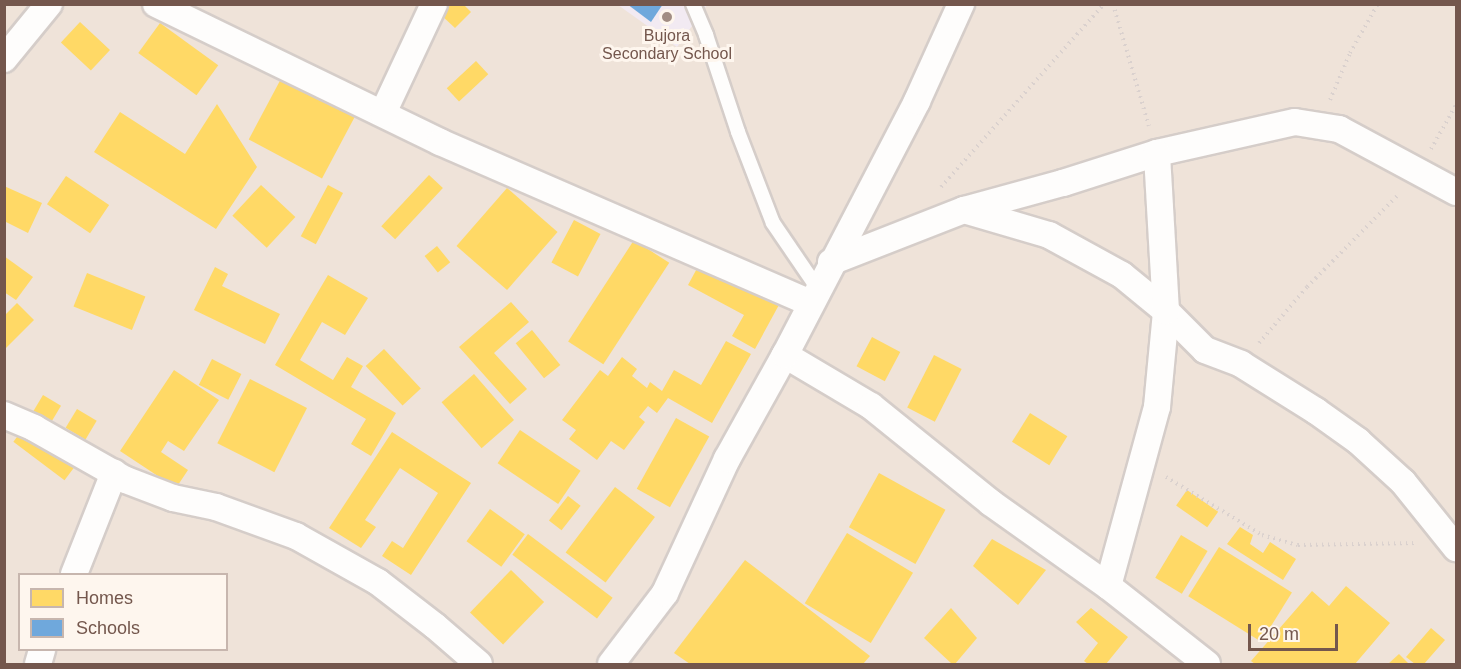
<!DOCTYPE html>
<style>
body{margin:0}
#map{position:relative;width:1461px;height:669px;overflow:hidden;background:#f6f1eb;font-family:Helvetica,sans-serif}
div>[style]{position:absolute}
.residential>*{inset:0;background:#efe3d9}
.education>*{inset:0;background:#f2eaf2}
.homes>*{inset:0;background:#ffd966;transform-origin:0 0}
.schools>*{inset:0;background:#6fa8dc}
.path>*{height:4px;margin-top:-2px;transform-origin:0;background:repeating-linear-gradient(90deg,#dad1ce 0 1.5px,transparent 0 6px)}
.roads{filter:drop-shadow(2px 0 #d5cdc9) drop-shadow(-2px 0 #d5cdc9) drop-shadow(0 2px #d5cdc9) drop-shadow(0 -2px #d5cdc9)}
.lane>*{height:14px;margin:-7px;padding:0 7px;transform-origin:7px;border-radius:7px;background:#fefdfc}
.street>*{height:26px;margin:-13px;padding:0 13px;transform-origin:13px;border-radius:13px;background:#fefdfc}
.dots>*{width:16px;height:16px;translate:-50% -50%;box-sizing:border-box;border:3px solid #fef6ee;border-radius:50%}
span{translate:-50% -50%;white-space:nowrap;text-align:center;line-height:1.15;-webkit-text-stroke:6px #fef6ee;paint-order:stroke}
.poi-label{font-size:16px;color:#74574d}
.frame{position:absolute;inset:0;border:6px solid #74574d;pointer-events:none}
.legend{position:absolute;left:18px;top:573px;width:210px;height:78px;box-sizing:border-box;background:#fef6ee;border:2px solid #c7b6ae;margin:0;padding:8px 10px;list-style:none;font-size:18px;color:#74574d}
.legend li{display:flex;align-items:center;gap:12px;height:30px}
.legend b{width:30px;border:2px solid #c7b6ae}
.scale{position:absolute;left:1248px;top:624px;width:90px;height:27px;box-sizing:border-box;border:3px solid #74574d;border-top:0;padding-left:8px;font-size:18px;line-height:21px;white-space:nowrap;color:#74574d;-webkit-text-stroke:4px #fef6ee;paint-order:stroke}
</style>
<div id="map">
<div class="residential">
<i style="clip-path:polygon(evenodd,4px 5px,1456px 5px,1456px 664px,5px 664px,4px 5px,20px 574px,226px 574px,226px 650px,20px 650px,20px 574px)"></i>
</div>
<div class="education">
<i style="clip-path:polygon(618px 5px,707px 5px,677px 47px)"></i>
</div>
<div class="homes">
<i style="clip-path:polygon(450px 4px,463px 4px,471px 12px,455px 28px,440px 14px)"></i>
<i style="left:80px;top:22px;width:41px;height:28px;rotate:43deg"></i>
<i style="left:160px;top:23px;width:72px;height:37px;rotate:36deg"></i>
<i style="left:476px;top:61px;width:18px;height:40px;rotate:47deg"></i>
<i style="left:283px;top:75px;width:83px;height:73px;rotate:28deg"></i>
<i style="clip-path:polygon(217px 104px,257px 167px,216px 229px,94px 152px,120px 112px,185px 154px)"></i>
<i style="left:429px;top:175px;width:19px;height:70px;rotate:43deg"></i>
<i style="left:66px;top:176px;width:52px;height:34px;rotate:34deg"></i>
<i style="left:261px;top:185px;width:47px;height:42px;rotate:43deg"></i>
<i style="left:328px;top:185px;width:17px;height:58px;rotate:28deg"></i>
<i style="clip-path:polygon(4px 186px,42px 203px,28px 233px,4px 221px)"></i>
<i style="left:507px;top:188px;width:67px;height:77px;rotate:41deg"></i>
<i style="left:574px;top:220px;width:30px;height:48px;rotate:28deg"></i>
<i style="left:634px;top:240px;width:42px;height:121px;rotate:33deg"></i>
<i style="left:437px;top:246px;width:21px;height:16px;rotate:51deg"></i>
<i style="clip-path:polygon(4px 256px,33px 277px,16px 300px,4px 292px)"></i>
<i style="clip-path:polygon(701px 261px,780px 303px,755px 349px,732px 336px,744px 315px,688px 285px)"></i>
<i style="clip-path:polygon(215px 267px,228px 274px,222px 286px,280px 314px,265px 344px,194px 310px)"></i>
<i style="left:87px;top:273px;width:63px;height:36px;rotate:22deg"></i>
<i style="clip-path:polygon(328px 275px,368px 298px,345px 335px,322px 322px,300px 360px,333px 380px,347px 357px,363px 366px,351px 387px,396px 413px,371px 456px,351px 444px,366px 419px,275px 365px)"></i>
<i style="clip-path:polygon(511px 302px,529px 322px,494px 353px,527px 389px,510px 404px,459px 347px)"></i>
<i style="clip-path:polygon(17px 303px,34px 320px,4px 350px,4px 316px)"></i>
<i style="left:532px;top:330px;width:45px;height:21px;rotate:51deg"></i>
<i style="left:872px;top:337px;width:32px;height:33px;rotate:28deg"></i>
<i style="clip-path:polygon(726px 341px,751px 354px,712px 423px,668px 398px,657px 413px,648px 406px,639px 417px,645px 422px,624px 450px,611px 441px,597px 460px,569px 439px,576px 430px,562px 420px,600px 370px,608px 376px,622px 357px,637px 369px,632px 376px,647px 388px,650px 382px,662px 391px,674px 370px,701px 385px)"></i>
<i style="left:384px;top:349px;width:54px;height:25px;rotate:47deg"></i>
<i style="left:934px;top:355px;width:31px;height:59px;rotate:27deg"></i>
<i style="left:212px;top:359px;width:33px;height:29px;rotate:27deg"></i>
<i style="clip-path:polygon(174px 370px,219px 400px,184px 451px,168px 441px,161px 452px,188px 470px,176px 488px,120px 451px)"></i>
<i style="left:474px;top:374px;width:61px;height:43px;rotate:49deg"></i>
<i style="left:250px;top:379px;width:64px;height:72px;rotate:27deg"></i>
<i style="left:43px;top:395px;width:21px;height:20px;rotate:31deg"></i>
<i style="left:77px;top:409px;width:23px;height:22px;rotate:31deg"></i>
<i style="left:1030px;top:413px;width:44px;height:34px;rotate:32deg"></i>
<i style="left:676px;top:418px;width:38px;height:81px;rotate:29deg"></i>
<i style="left:26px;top:425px;width:64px;height:21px;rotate:37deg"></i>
<i style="left:520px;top:430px;width:73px;height:40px;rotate:34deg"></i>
<i style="clip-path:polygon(392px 432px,471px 483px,411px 575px,382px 556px,392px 541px,403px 548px,438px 493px,400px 468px,365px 520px,376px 527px,361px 548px,329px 528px)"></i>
<i style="left:879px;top:473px;width:76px;height:62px;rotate:29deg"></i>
<i style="left:615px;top:487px;width:50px;height:82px;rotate:37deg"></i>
<i style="left:1187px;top:490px;width:38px;height:19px;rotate:35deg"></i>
<i style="left:568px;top:496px;width:16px;height:31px;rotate:38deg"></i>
<i style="left:490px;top:509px;width:43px;height:40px;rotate:36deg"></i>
<i style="clip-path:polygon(1240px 527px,1253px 535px,1250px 544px,1263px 553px,1270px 542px,1296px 559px,1283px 580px,1227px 544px)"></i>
<i style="left:847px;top:533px;width:77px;height:82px;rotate:31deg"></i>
<i style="left:528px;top:534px;width:106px;height:26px;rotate:37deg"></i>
<i style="left:1181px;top:535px;width:31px;height:50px;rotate:31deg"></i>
<i style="clip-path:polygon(992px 539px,1046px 570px,1018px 605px,973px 566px)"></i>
<i style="left:1219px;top:547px;width:86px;height:58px;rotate:32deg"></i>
<i style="clip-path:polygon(745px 560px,870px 656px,863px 664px,690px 664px,674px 653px)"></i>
<i style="left:511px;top:570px;width:46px;height:59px;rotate:44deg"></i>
<i style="clip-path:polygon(1346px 586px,1390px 623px,1355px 664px,1255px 664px,1251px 661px,1312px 591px,1329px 606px)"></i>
<i style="clip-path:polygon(951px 608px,977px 638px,955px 664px,952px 664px,924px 638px)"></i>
<i style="clip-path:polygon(1091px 608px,1128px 637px,1106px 664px,1088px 664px,1084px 661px,1098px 643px,1076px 622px)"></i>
<i style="clip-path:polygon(1431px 628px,1445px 640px,1424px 664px,1415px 664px,1406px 657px)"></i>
<i style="clip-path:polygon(1399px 654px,1409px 664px,1388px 664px)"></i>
</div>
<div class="schools">
<i style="clip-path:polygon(627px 4px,663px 4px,651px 22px)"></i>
</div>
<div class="path">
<i style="left:1113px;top:4px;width:127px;rotate:73.6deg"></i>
<i style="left:1330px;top:100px;width:51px;rotate:-66.9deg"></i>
<i style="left:1350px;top:53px;width:56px;rotate:-60.3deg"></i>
<i style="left:1431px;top:149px;width:51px;rotate:-60.4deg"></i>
<i style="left:941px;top:187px;width:245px;rotate:-48.3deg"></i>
<i style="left:1259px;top:343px;width:74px;rotate:-49.4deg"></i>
<i style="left:1307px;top:287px;width:131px;rotate:-45.3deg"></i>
<i style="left:1166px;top:477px;width:112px;rotate:31.1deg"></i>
<i style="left:1262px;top:535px;width:37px;rotate:16deg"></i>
<i style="left:1298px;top:545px;width:119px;rotate:-1deg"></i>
</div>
<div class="roads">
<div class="lane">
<i style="left:693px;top:4px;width:34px;rotate:67deg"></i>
<i style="left:706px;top:35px;width:102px;rotate:71.7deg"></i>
<i style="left:738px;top:132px;width:97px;rotate:69deg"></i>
<i style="left:773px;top:223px;width:80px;rotate:55.7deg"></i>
</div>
<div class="street">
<i style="left:156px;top:4px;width:316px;rotate:25.9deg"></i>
<i style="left:440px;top:142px;width:404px;rotate:23.5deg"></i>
<i style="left:4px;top:59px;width:71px;rotate:-50.7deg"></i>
<i style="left:383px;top:113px;width:120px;rotate:-64.9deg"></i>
<i style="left:964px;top:210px;width:89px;rotate:16.4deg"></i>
<i style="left:1049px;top:235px;width:83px;rotate:28.7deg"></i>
<i style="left:1122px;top:275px;width:57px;rotate:39.3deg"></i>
<i style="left:1166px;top:311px;width:55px;rotate:45deg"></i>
<i style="left:1205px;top:350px;width:39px;rotate:21deg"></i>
<i style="left:1241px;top:364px;width:89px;rotate:32.1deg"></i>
<i style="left:1316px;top:411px;width:52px;rotate:35.5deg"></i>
<i style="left:1358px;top:441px;width:61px;rotate:42.3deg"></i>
<i style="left:1403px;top:482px;width:85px;rotate:51.2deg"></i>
<i style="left:831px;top:262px;width:143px;rotate:-21.4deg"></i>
<i style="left:964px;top:210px;width:103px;rotate:-15.3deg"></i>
<i style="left:1063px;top:183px;width:99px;rotate:-17.7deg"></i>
<i style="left:1157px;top:153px;width:141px;rotate:-12.7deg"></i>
<i style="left:1295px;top:122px;width:45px;rotate:9deg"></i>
<i style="left:1339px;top:129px;width:133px;rotate:28.3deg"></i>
<i style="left:785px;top:355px;width:100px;rotate:30.7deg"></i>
<i style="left:871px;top:406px;width:154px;rotate:38.9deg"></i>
<i style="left:991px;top:503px;width:143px;rotate:35.4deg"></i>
<i style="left:1108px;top:586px;width:126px;rotate:38.2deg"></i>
<i style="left:4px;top:415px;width:33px;rotate:23deg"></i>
<i style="left:34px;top:428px;width:106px;rotate:29.5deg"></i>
<i style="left:126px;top:480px;width:50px;rotate:21deg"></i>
<i style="left:173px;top:498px;width:44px;rotate:11.8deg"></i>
<i style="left:216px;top:507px;width:85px;rotate:19.9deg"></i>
<i style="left:296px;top:536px;width:94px;rotate:29.3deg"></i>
<i style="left:378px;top:582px;width:72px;rotate:37.7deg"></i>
<i style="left:435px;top:626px;width:58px;rotate:40.8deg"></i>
<i style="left:74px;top:574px;width:109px;rotate:-68.4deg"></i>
<i style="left:1108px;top:586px;width:186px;rotate:-74.7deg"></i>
<i style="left:1157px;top:407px;width:96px;rotate:-84.6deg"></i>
<i style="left:1166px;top:311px;width:158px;rotate:-93.3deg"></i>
<i style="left:38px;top:664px;width:15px;rotate:-74deg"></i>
<i style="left:611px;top:664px;width:89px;rotate:-52.7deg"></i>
<i style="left:665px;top:593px;width:148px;rotate:-65.2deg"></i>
<i style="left:727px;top:459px;width:119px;rotate:-60.9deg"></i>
<i style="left:785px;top:355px;width:286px;rotate:-62.5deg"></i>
<i style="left:917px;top:101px;width:107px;rotate:-65.6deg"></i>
</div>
</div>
<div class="dots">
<i style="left:667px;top:17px;background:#a28d84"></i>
</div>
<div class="poi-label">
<span style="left:667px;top:45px">Bujora<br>Secondary School</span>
</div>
<div class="frame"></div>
<ul class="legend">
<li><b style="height:16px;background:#ffd966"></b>Homes</li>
<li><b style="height:16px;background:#6fa8dc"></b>Schools</li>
</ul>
<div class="scale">20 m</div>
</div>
